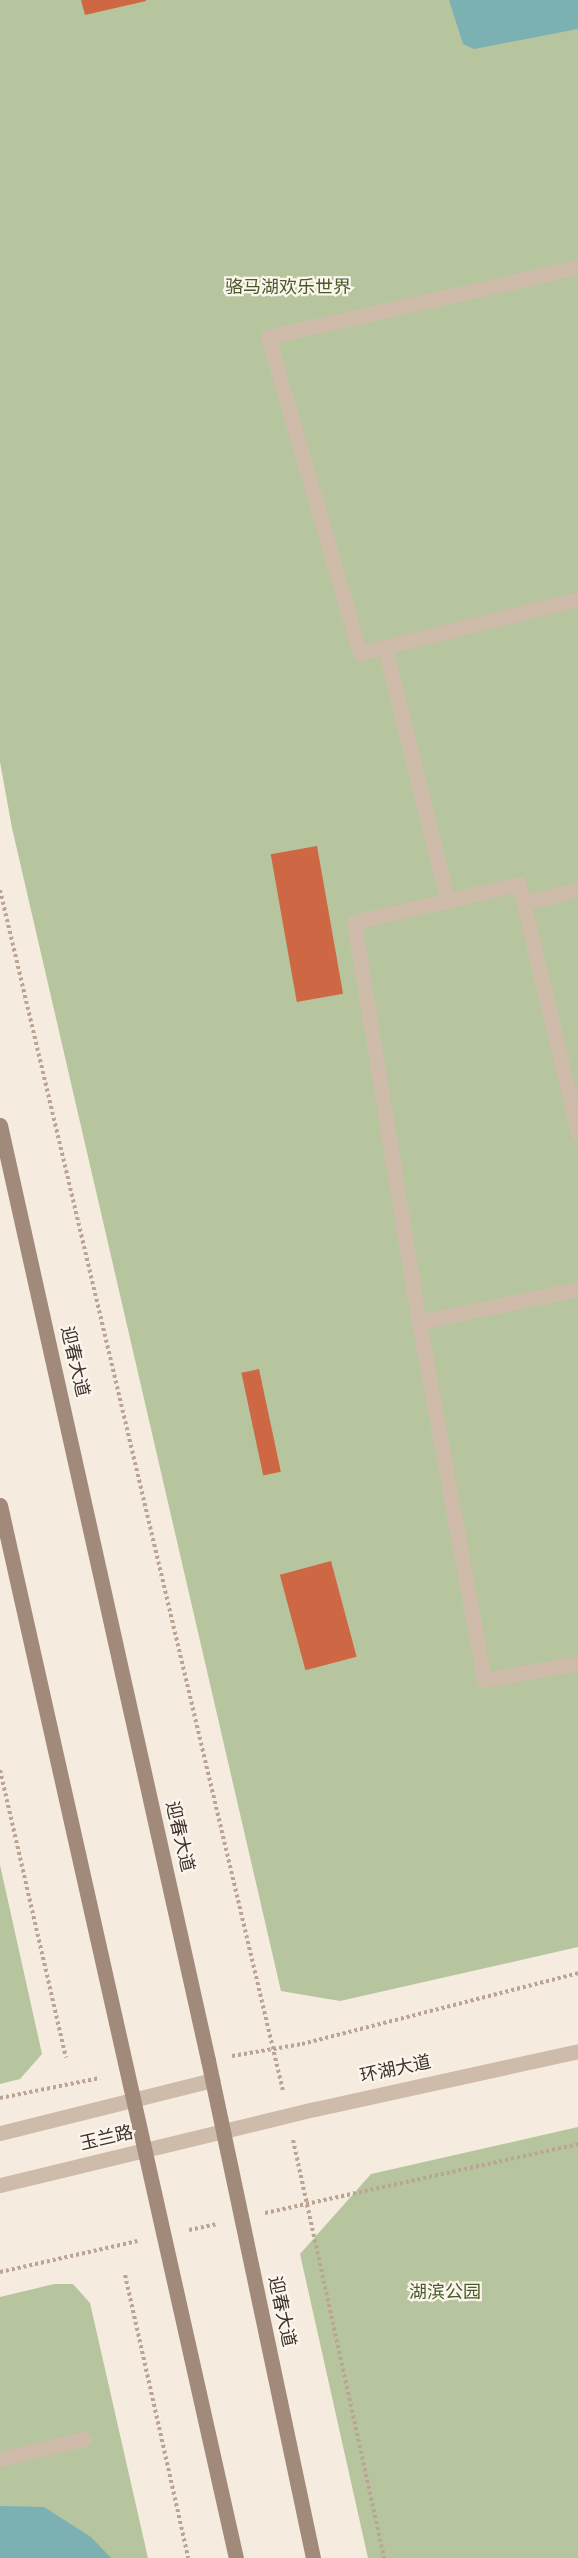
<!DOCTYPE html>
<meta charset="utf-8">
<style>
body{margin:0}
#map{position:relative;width:578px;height:2558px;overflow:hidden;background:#f5ebdf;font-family:Overpass,"Noto Sans SC",sans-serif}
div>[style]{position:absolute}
.green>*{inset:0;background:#b7c59e}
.water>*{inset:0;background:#7cb1b4}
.building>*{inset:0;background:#ce6844;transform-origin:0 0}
.path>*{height:4px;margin-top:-2px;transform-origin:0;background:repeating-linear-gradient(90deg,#baa594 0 3px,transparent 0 6px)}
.pedestrian>*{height:15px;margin:-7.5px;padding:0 7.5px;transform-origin:7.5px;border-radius:7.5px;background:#cebbaa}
.tertiary>*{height:15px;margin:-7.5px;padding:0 7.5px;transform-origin:7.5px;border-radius:7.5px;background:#cebbaa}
.secondary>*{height:15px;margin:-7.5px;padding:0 7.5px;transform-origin:7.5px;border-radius:7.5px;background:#a28a7b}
span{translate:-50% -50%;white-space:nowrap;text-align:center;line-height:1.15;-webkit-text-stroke:4.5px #fbf5ec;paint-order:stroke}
.park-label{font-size:18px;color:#495b2c}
.street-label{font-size:18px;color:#3b302a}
</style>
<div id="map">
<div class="green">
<i style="clip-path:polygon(0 0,578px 0,578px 1947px,340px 2001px,281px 1991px,12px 828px,0 762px)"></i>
<i style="clip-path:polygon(0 1865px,42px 2054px,20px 2079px,0 2084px)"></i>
<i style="clip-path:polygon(578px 2127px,578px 2558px,368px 2558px,300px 2254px,371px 2174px)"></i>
<i style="clip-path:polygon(54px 2284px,73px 2284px,90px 2303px,148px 2558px,0 2558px,0 2297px)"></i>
</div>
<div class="water">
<i style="clip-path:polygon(449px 0,578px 0,578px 29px,474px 49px,463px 44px)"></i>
<i style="clip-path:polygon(0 2506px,44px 2507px,91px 2537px,111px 2558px,0 2558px)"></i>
</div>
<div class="building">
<i style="clip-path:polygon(81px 0,146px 0,146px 1px,85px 15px)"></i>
<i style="left:317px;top:846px;width:150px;height:47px;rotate:80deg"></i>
<i style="left:259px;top:1369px;width:105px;height:18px;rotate:78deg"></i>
<i style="left:331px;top:1561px;width:99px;height:53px;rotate:75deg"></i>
</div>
<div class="path">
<i style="left:0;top:890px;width:1234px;rotate:76.74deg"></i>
<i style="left:0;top:1770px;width:295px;rotate:77.1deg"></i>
<i style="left:232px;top:2056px;width:71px;rotate:-9.7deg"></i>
<i style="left:302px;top:2044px;width:285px;rotate:-14.4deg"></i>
<i style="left:0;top:2098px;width:102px;rotate:-11.3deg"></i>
<i style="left:293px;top:2140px;width:428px;rotate:77.7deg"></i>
<i style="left:265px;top:2213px;width:321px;rotate:-12.4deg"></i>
<i style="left:189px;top:2230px;width:29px;rotate:-12deg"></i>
<i style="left:0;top:2272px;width:141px;rotate:-12.7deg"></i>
<i style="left:125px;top:2275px;width:290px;rotate:77.4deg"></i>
</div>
<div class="pedestrian">
<i style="left:578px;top:267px;width:318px;rotate:167.3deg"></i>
<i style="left:268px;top:337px;width:329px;rotate:73.8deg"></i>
<i style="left:360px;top:653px;width:225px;rotate:-13.9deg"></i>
<i style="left:385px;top:647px;width:260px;rotate:76.2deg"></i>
<i style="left:524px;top:903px;width:56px;rotate:-14.5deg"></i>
<i style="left:578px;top:1132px;width:255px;rotate:-103.4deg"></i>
<i style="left:519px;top:884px;width:169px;rotate:167deg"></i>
<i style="left:354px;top:922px;width:405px;rotate:80.8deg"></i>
<i style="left:419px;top:1322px;width:364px;rotate:79.7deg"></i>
<i style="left:484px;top:1680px;width:96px;rotate:-10.3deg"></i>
<i style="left:419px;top:1322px;width:162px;rotate:-11.7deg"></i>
<i style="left:0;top:2459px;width:86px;rotate:-13.4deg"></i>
</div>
<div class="tertiary">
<i style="left:0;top:2133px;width:219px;rotate:-14deg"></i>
<i style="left:0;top:2185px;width:324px;rotate:-13.6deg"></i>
<i style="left:315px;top:2109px;width:269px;rotate:-12.4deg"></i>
</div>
<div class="secondary">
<i style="left:0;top:1125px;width:958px;rotate:77.46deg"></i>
<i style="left:208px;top:2060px;width:509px;rotate:78.09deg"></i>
<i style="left:0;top:1505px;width:1079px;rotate:77.37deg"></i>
</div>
<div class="park-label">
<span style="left:288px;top:289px">骆马湖欢乐世界</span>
<span style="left:445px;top:2294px">湖滨公园</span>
</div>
<div class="street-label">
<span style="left:73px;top:1362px;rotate:77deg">迎春大道</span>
<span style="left:178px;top:1837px;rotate:77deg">迎春大道</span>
<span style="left:396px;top:2071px;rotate:-12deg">环湖大道</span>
<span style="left:107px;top:2140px;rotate:-13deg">玉兰路</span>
<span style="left:280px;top:2312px;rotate:78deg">迎春大道</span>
</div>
</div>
